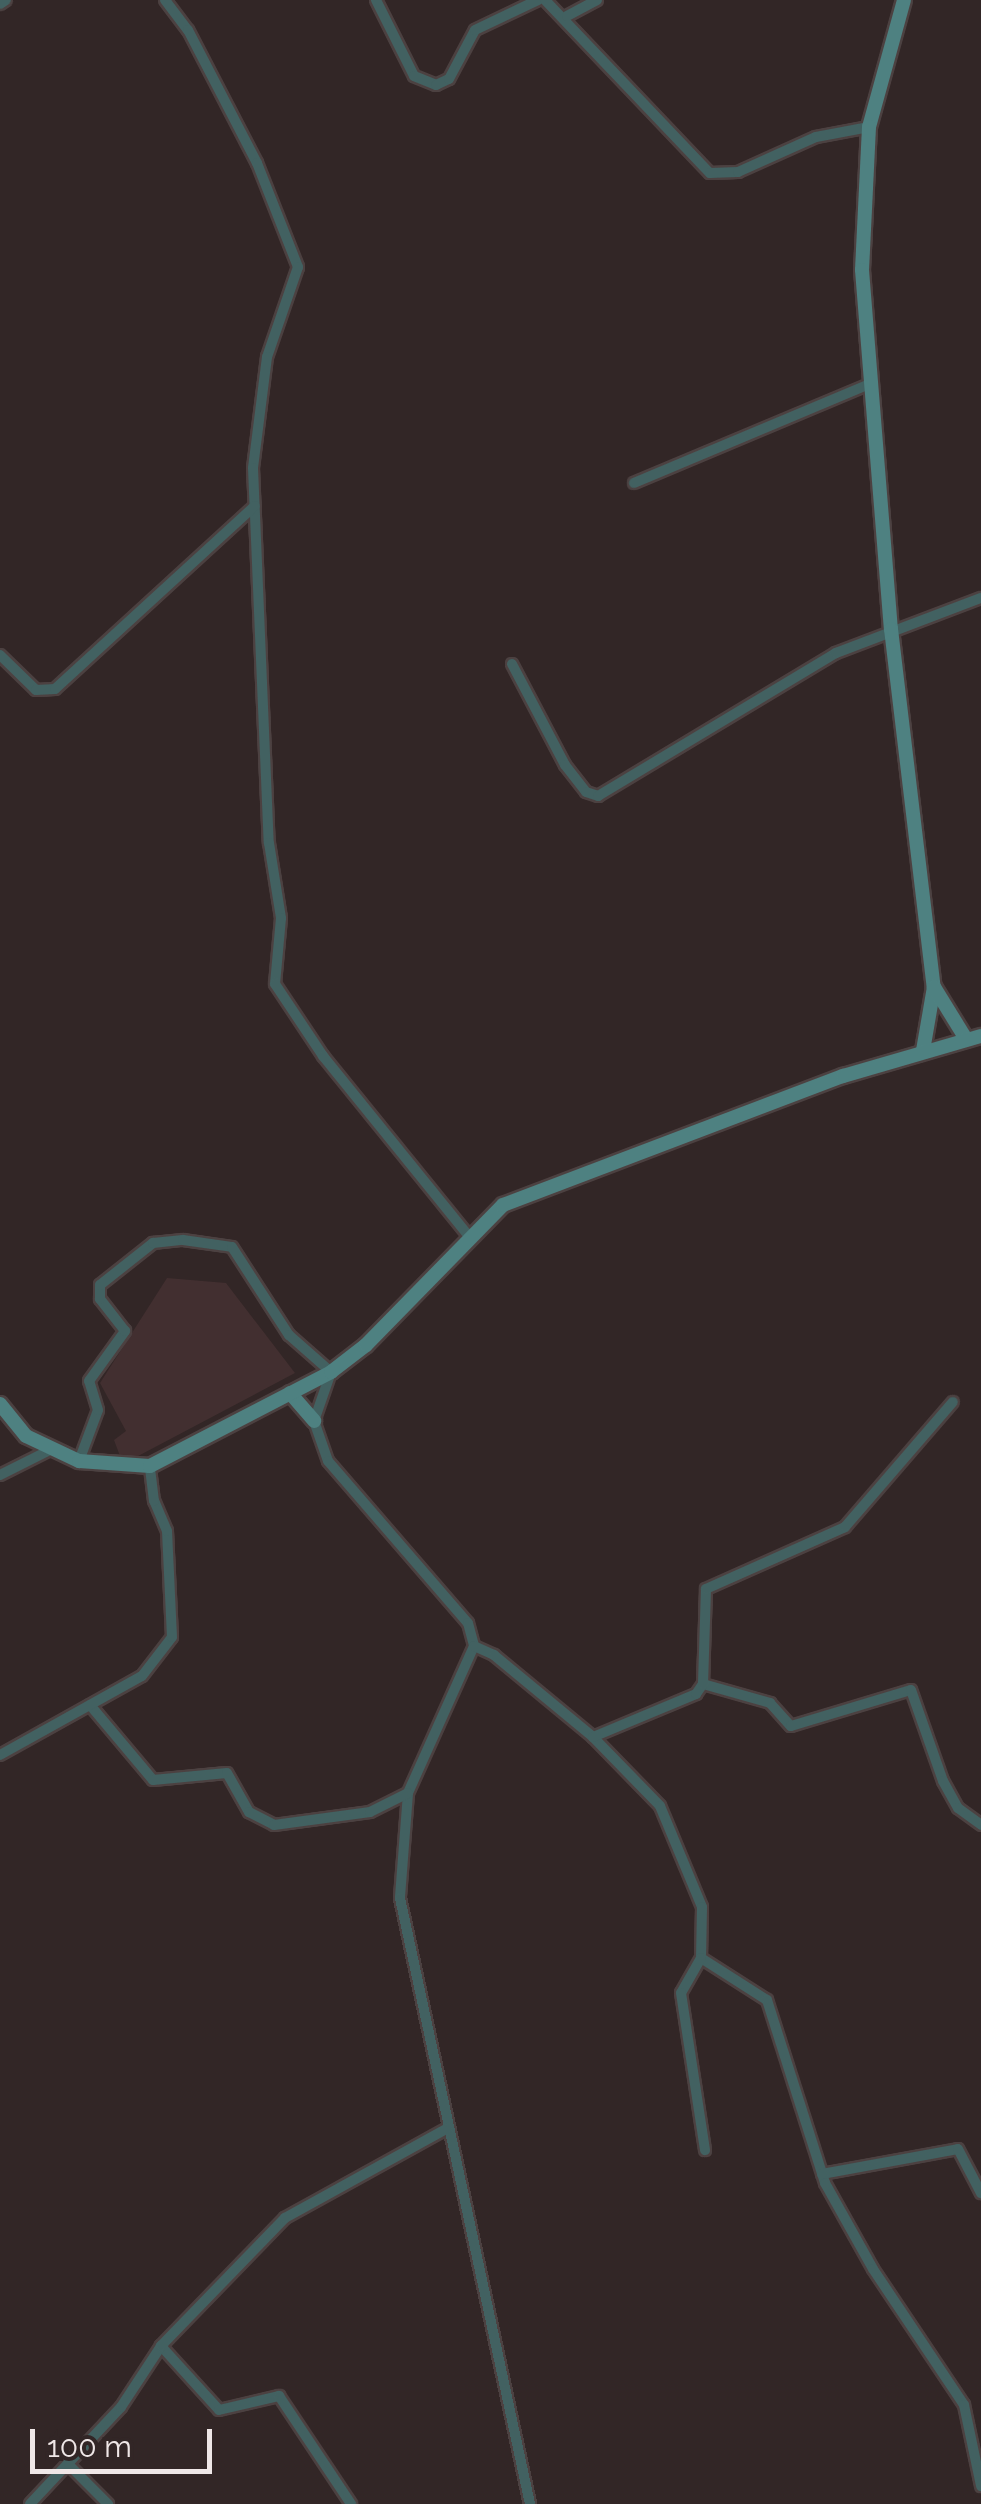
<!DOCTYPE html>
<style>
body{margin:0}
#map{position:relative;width:981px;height:2504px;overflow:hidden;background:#322626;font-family:Raleway,sans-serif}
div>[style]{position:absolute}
.built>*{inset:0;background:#422f30}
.roads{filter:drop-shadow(2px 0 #4c4141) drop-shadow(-2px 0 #4c4141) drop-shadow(0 2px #4c4141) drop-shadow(0 -2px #4c4141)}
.street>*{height:10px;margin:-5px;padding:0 5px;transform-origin:5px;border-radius:5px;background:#426161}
.secondary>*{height:14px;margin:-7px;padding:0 7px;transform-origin:7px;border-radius:7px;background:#4e8181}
span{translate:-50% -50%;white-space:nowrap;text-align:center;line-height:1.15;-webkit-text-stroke:8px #322626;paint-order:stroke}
.scale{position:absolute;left:30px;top:2429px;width:182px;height:45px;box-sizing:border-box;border:5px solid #efe7e7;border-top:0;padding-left:12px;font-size:30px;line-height:35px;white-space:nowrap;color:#efe7e7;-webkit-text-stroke:8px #322626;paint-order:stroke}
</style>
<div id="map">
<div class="built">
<i style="clip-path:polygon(167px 1278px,226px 1283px,295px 1373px,123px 1464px,114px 1440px,126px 1431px,100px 1383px)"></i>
</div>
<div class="roads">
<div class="street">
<i style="left:165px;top:0;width:38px;rotate:53deg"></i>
<i style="left:188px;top:30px;width:150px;rotate:62.6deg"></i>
<i style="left:257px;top:163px;width:112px;rotate:68.5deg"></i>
<i style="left:298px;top:267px;width:95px;rotate:109deg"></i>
<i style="left:267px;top:357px;width:112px;rotate:97.2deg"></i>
<i style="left:253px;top:468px;width:375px;rotate:87.6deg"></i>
<i style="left:269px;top:843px;width:76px;rotate:80.9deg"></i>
<i style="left:281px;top:918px;width:66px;rotate:95.2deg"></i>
<i style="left:275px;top:984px;width:87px;rotate:56.3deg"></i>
<i style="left:323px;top:1056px;width:229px;rotate:51deg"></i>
<i style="left:376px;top:0;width:85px;rotate:63.4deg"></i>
<i style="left:414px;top:76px;width:24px;rotate:22deg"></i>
<i style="left:436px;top:85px;width:14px;rotate:-25deg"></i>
<i style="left:449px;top:79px;width:55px;rotate:-62deg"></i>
<i style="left:475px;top:30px;width:70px;rotate:-25.5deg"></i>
<i style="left:545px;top:0;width:239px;rotate:46.4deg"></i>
<i style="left:710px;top:173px;width:28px;rotate:-2deg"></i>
<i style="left:738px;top:172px;width:85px;rotate:-24.2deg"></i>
<i style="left:816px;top:137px;width:54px;rotate:-10.7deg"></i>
<i style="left:0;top:4px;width:7px;rotate:-34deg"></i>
<i style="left:567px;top:16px;width:34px;rotate:-28deg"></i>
<i style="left:634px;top:483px;width:255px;rotate:-22.8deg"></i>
<i style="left:0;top:655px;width:50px;rotate:44.2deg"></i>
<i style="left:36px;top:690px;width:19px;rotate:-3deg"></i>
<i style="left:55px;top:689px;width:271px;rotate:-42.5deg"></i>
<i style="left:512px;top:664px;width:114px;rotate:62.3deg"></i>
<i style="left:565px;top:765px;width:34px;rotate:52deg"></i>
<i style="left:586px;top:792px;width:13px;rotate:18deg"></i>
<i style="left:598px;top:796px;width:278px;rotate:-31deg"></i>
<i style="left:836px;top:653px;width:155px;rotate:-20.8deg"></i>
<i style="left:79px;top:1461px;width:54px;rotate:-69.6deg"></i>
<i style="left:98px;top:1410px;width:30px;rotate:-107deg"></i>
<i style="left:89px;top:1381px;width:62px;rotate:-54.2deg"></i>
<i style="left:125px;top:1331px;width:41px;rotate:-128deg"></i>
<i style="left:100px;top:1299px;width:14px;rotate:-90deg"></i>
<i style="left:100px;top:1285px;width:68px;rotate:-38.4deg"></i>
<i style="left:153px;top:1243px;width:30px;rotate:-6deg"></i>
<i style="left:183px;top:1240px;width:49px;rotate:8.1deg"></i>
<i style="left:232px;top:1247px;width:105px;rotate:57.1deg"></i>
<i style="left:289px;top:1335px;width:56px;rotate:41.4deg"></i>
<i style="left:331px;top:1372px;width:52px;rotate:109.1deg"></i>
<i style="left:314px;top:1421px;width:42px;rotate:70.7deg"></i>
<i style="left:328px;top:1461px;width:214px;rotate:49.2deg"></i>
<i style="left:468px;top:1623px;width:24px;rotate:75deg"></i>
<i style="left:474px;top:1646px;width:161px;rotate:114.2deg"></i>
<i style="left:408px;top:1793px;width:105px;rotate:94.4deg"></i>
<i style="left:400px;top:1898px;width:620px;rotate:77.89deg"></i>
<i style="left:0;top:1475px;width:60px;rotate:-26.6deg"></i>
<i style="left:474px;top:1646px;width:22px;rotate:24deg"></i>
<i style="left:494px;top:1655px;width:129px;rotate:39.6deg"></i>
<i style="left:593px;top:1737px;width:96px;rotate:45.8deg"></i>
<i style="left:660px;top:1806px;width:109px;rotate:67.4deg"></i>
<i style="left:702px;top:1907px;width:51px;rotate:91.1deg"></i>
<i style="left:701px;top:1958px;width:78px;rotate:32.5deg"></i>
<i style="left:767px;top:2000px;width:192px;rotate:72.4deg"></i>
<i style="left:825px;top:2183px;width:98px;rotate:60.8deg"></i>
<i style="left:873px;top:2269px;width:164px;rotate:56.2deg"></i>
<i style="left:964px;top:2405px;width:83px;rotate:78.1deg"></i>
<i style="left:703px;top:1684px;width:70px;rotate:15.8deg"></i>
<i style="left:770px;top:1703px;width:31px;rotate:48deg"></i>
<i style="left:791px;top:1726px;width:125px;rotate:-16.7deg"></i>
<i style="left:911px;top:1690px;width:96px;rotate:70.6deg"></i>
<i style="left:943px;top:1781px;width:31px;rotate:61deg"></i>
<i style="left:958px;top:1808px;width:29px;rotate:36deg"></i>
<i style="left:90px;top:1705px;width:98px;rotate:50deg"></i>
<i style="left:153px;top:1780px;width:74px;rotate:-5.4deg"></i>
<i style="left:227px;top:1773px;width:45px;rotate:60.6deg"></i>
<i style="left:249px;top:1812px;width:28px;rotate:27deg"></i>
<i style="left:274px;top:1825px;width:97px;rotate:-7.7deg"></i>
<i style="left:370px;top:1812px;width:42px;rotate:-26.6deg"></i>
<i style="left:593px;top:1737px;width:112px;rotate:-22.7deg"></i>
<i style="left:696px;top:1694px;width:12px;rotate:-55deg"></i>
<i style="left:703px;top:1684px;width:95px;rotate:-88.2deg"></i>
<i style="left:706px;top:1589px;width:152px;rotate:-24deg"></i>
<i style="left:845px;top:1527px;width:165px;rotate:-49.2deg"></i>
<i style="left:0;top:1755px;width:162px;rotate:-29.1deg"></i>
<i style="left:142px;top:1676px;width:49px;rotate:-52.4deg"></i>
<i style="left:172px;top:1637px;width:106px;rotate:-92.7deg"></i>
<i style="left:167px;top:1531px;width:33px;rotate:-113deg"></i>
<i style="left:154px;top:1501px;width:35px;rotate:-97deg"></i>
<i style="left:701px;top:1958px;width:40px;rotate:119.7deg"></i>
<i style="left:681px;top:1993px;width:159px;rotate:81.3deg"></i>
<i style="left:822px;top:2174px;width:138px;rotate:-10.4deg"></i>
<i style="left:958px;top:2149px;width:50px;rotate:62.4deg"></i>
<i style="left:161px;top:2346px;width:86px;rotate:47.8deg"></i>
<i style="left:219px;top:2410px;width:62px;rotate:-13.1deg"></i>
<i style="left:279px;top:2396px;width:130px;rotate:56.3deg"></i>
<i style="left:70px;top:2466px;width:54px;rotate:45deg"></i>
<i style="left:30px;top:2504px;width:133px;rotate:-46.8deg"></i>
<i style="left:121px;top:2407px;width:73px;rotate:-56.7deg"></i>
<i style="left:161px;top:2346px;width:178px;rotate:-45.9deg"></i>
<i style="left:285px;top:2218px;width:186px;rotate:-28.9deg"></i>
</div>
<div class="secondary">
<i style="left:904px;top:0;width:132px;rotate:105.4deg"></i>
<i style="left:869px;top:127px;width:143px;rotate:92.8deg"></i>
<i style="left:862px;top:270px;width:360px;rotate:85.4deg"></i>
<i style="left:891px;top:629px;width:361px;rotate:83.2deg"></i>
<i style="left:934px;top:987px;width:65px;rotate:99.8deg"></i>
<i style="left:934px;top:987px;width:61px;rotate:58.4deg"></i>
<i style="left:290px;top:1393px;width:37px;rotate:49deg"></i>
<i style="left:0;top:1404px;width:41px;rotate:50.9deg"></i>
<i style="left:26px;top:1436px;width:59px;rotate:25.3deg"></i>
<i style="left:79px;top:1461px;width:71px;rotate:4deg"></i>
<i style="left:150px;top:1466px;width:204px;rotate:-27.4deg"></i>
<i style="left:331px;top:1372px;width:44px;rotate:-37.6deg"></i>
<i style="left:366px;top:1345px;width:196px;rotate:-45.6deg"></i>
<i style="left:503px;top:1205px;width:364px;rotate:-20.8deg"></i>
<i style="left:843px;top:1076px;width:144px;rotate:-16.2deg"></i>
</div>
</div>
<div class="scale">100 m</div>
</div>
